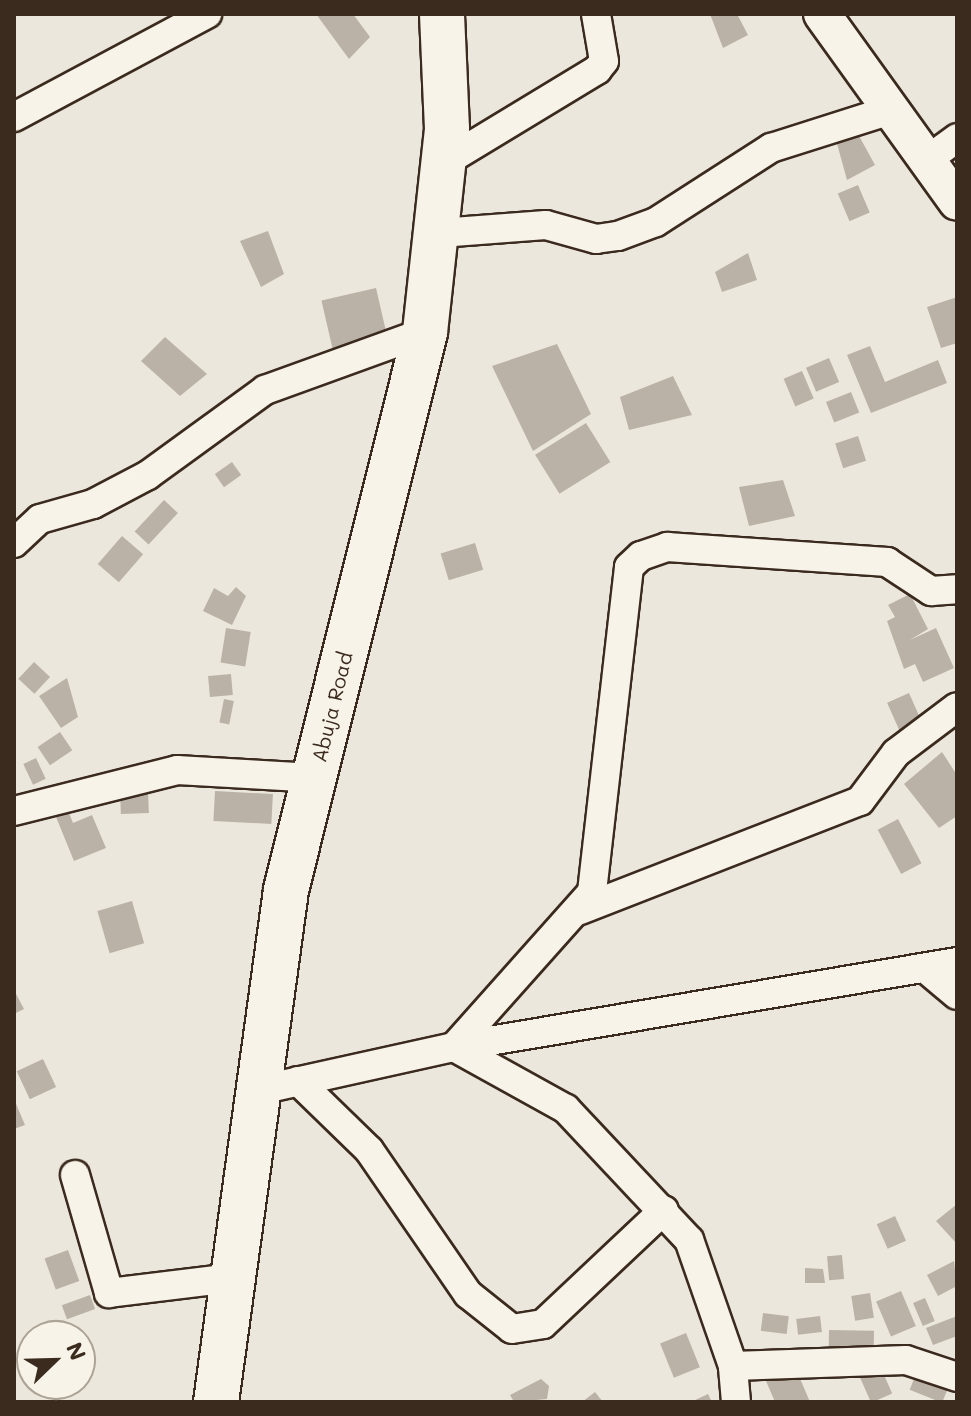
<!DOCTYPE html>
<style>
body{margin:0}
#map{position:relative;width:971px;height:1416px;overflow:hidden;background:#ece7dc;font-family:Mali,sans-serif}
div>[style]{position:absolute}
.building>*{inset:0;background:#bab2a7;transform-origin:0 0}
.roads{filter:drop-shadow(2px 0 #3b2a1e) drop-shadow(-2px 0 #3b2a1e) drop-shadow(0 2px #3b2a1e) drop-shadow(0 -2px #3b2a1e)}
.minor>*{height:28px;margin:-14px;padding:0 14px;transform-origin:14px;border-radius:14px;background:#f7f3e8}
.tertiary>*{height:36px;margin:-18px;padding:0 18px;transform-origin:18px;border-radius:18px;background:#f7f3e8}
.primary>*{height:44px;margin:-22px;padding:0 22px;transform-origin:22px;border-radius:22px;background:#f7f3e8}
span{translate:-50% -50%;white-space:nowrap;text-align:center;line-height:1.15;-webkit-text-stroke:7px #f7f3e8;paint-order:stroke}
.street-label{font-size:20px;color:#3b2a1e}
.frame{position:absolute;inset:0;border:16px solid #3b2a1e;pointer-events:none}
.north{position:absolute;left:16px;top:1320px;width:80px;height:80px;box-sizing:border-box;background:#f7f3e8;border:2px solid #aca397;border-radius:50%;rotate:67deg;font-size:22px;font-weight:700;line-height:32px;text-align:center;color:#3b2a1e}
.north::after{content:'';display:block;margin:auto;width:28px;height:36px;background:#3b2a1e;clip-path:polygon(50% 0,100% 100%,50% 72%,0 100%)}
</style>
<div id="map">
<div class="building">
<i style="clip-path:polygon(316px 14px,353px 14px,370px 37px,349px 59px)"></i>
<i style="clip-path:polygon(710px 14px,737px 14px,748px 35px,723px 48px)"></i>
<i style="clip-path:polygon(858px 134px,875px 165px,847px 180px,836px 140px)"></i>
<i style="left:858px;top:185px;width:30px;height:22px;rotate:67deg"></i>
<i style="clip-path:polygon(268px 231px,284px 274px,261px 287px,240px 241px)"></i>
<i style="clip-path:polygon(748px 253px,757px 280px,722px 292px,715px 272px)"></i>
<i style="left:376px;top:288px;width:53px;height:56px;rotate:77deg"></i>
<i style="clip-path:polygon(957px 297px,957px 343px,941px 348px,927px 307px)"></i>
<i style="clip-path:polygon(165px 337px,207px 374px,180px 396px,141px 361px)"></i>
<i style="clip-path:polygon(557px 344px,591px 414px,533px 451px,492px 366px)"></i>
<i style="clip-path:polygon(870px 346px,885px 382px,938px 360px,947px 383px,871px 413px,847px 355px)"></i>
<i style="left:829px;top:358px;width:26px;height:25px;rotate:67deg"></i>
<i style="left:802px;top:371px;width:30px;height:20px;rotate:67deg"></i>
<i style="clip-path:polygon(673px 376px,692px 415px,629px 430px,620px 397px)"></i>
<i style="left:851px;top:392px;width:22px;height:27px;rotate:68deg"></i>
<i style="left:586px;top:423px;width:46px;height:60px;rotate:58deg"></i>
<i style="left:858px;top:436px;width:26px;height:24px;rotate:72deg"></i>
<i style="left:232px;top:462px;width:16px;height:21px;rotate:55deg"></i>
<i style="clip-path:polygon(783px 480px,795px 516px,749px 526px,739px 487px)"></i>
<i style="left:164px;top:500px;width:19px;height:43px;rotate:43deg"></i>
<i style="left:122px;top:536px;width:28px;height:37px;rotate:41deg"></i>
<i style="left:475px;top:543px;width:28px;height:36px;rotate:73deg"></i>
<i style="clip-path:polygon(236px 587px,246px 596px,232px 625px,203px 611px,214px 588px,228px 596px)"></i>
<i style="clip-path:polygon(910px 594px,928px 629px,910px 640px,936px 628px,954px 668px,923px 682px,915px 664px,904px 669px,887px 621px,895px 617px,888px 605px)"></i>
<i style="left:226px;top:628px;width:25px;height:35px;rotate:9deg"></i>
<i style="left:34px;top:662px;width:22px;height:23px;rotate:43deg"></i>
<i style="left:231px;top:674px;width:21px;height:23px;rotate:85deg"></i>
<i style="clip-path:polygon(67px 678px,78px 717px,61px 728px,39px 696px)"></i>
<i style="left:909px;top:693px;width:32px;height:24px;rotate:66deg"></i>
<i style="left:224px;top:699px;width:10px;height:24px;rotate:11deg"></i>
<i style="left:60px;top:732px;width:22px;height:27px;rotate:56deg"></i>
<i style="clip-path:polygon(942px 752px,957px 775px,957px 816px,939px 828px,904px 784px)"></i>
<i style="left:36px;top:758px;width:23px;height:14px;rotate:65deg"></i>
<i style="left:148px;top:789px;width:24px;height:28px;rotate:88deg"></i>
<i style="left:215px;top:791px;width:58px;height:30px;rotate:3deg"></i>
<i style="clip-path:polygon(69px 813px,73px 823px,92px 815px,106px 848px,74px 861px,56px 817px)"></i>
<i style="left:898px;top:819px;width:50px;height:23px;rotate:62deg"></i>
<i style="left:132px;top:901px;width:44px;height:36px;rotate:74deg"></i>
<i style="clip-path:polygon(14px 990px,24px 1009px,14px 1014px)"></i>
<i style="left:43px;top:1059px;width:31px;height:29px;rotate:65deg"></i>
<i style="clip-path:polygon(14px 1099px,25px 1125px,14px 1129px)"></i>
<i style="clip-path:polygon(957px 1204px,957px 1244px,936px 1221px)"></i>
<i style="left:895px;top:1216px;width:27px;height:20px;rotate:66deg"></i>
<i style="left:68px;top:1250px;width:33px;height:25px;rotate:70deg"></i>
<i style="left:842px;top:1255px;width:24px;height:15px;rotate:85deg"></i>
<i style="clip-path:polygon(954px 1261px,957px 1286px,938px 1296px,927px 1275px)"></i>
<i style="clip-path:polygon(805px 1268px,823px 1269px,825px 1283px,805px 1283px)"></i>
<i style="left:901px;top:1291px;width:38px;height:27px;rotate:67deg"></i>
<i style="left:870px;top:1293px;width:25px;height:19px;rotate:81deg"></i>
<i style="left:90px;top:1295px;width:15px;height:30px;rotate:70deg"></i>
<i style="left:925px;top:1298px;width:25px;height:13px;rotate:67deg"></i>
<i style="left:763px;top:1313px;width:26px;height:18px;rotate:7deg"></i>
<i style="left:820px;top:1316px;width:16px;height:24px;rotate:83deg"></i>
<i style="clip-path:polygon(957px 1316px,957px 1336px,933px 1345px,926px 1328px)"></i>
<i style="left:829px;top:1330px;width:45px;height:20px;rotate:1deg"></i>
<i style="left:686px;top:1333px;width:37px;height:28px;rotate:68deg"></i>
<i style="clip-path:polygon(793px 1362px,810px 1402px,775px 1402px,763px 1374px)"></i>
<i style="left:880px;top:1366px;width:30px;height:23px;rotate:66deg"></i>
<i style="left:916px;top:1374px;width:35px;height:17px;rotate:22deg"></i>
<i style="clip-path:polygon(541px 1379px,549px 1386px,547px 1399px,514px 1402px,510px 1395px)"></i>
<i style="clip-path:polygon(595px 1392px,603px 1402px,582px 1402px)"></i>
<i style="clip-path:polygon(708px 1394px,712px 1402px,691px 1402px)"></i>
</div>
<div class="roads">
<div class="minor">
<i style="left:14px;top:117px;width:219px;rotate:-28.1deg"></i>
<i style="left:927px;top:160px;width:37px;rotate:-36deg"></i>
<i style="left:445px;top:162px;width:178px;rotate:-31.2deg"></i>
<i style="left:597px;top:70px;width:11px;rotate:-52deg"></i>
<i style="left:604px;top:61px;width:48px;rotate:-99.7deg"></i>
<i style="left:440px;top:233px;width:106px;rotate:-4.3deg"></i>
<i style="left:546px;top:225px;width:52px;rotate:15.6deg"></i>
<i style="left:596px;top:239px;width:22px;rotate:-8deg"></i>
<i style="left:618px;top:236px;width:40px;rotate:-20.2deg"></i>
<i style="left:656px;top:222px;width:137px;rotate:-32.8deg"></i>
<i style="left:771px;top:148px;width:126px;rotate:-17.6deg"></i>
<i style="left:14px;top:543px;width:35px;rotate:-43deg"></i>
<i style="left:40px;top:519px;width:55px;rotate:-15.8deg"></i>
<i style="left:93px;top:504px;width:62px;rotate:-27.8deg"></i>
<i style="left:148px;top:475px;width:145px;rotate:-36deg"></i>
<i style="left:265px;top:390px;width:170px;rotate:-19.9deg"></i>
<i style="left:14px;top:811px;width:168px;rotate:-14.1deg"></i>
<i style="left:177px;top:770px;width:137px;rotate:3.3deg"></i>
<i style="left:580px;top:910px;width:300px;rotate:-21.3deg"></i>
<i style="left:860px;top:801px;width:60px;rotate:-53.1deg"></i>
<i style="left:896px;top:753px;width:76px;rotate:-37deg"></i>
<i style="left:926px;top:969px;width:40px;rotate:40deg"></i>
<i style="left:298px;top:1081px;width:99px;rotate:44.2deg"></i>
<i style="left:369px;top:1150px;width:175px;rotate:55.5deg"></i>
<i style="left:468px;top:1294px;width:56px;rotate:38.5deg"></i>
<i style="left:512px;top:1329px;width:31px;rotate:-9deg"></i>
<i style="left:543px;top:1324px;width:166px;rotate:-43.3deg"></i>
<i style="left:255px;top:1091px;width:204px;rotate:-12.5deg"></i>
<i style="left:454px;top:1047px;width:510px;rotate:-9.59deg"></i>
<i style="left:75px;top:1175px;width:123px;rotate:73.9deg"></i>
<i style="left:109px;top:1293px;width:123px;rotate:-7deg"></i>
<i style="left:733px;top:1366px;width:173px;rotate:-2deg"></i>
<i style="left:906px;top:1360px;width:54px;rotate:18.4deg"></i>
<i style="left:736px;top:1402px;width:36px;rotate:-95deg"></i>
<i style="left:733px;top:1366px;width:133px;rotate:-109.2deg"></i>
<i style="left:689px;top:1240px;width:180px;rotate:-133.2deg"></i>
<i style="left:566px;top:1109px;width:128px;rotate:-151deg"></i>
<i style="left:454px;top:1047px;width:208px;rotate:-48.3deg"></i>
<i style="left:592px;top:892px;width:327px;rotate:-83.5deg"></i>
<i style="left:629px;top:567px;width:16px;rotate:-43deg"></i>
<i style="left:641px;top:556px;width:28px;rotate:-19deg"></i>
<i style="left:667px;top:547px;width:221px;rotate:3.9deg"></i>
<i style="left:887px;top:562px;width:53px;rotate:33.4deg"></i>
<i style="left:931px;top:591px;width:26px;rotate:-4deg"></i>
</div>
<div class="tertiary">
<i style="left:822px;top:14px;width:231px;rotate:54.3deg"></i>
</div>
<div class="primary">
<i style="left:216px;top:1402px;width:517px;rotate:-82.21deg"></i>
<i style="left:286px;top:890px;width:575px;rotate:-76.01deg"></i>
<i style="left:425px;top:332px;width:204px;rotate:-83.8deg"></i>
<i style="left:447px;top:129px;width:115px;rotate:-92.5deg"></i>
</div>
</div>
<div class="street-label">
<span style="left:332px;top:707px;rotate:-76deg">Abuja Road</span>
</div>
<div class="frame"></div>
<div class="north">N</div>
</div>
